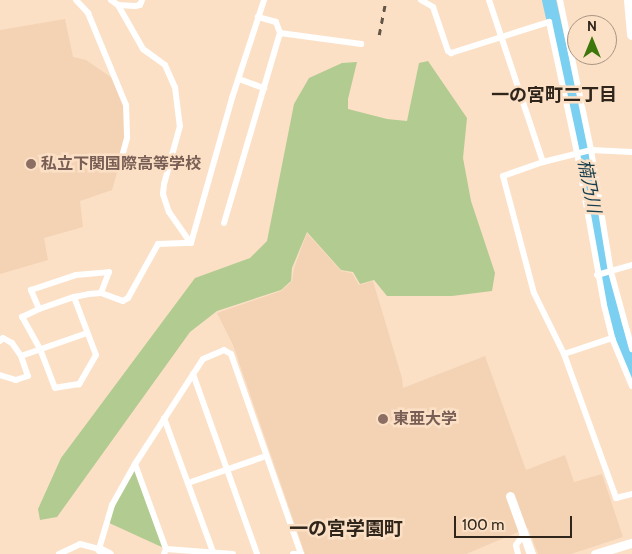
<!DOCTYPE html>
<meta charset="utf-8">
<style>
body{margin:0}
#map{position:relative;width:632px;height:554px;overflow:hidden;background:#fbe0c6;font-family:Cabin,"Noto Sans JP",sans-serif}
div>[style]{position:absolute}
.built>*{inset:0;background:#f4d3b4}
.green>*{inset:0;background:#b2cb91}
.river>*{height:14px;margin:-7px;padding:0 7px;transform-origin:7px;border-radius:7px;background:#7bd0f2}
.street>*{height:6px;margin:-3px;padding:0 3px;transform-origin:3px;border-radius:3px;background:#fff}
.secondary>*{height:9px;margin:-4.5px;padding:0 4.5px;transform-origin:4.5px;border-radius:4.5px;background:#fff}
.primary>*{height:10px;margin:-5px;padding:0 5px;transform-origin:5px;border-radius:5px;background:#fff}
.rail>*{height:2.5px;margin-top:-1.25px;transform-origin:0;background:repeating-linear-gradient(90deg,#635547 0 6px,transparent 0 12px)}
.dots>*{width:14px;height:14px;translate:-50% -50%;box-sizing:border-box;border:2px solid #fbe0c6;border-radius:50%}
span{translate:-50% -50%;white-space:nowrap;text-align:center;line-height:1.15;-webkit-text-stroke:5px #fbe0c6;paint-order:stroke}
.education-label{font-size:16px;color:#785e54;font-weight:700}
.left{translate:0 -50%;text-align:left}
.neighbourhood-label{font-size:18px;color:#2f251b;font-weight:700}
.water-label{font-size:18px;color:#163d4b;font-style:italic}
.quarter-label{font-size:19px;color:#2f251b;font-weight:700}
.north{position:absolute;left:567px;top:15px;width:50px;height:50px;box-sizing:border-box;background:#fbe0c6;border:1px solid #a99582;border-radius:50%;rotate:0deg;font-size:14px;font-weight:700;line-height:20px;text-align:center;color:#2f251b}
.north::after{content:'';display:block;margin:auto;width:18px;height:22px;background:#3d770b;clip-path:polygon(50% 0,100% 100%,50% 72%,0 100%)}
.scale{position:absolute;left:454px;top:516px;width:118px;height:22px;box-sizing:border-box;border:2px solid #2f251b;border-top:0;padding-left:6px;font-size:15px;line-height:18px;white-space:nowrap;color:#2f251b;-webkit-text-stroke:4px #fbe0c6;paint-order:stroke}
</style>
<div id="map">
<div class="built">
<i style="clip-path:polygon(65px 19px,73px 57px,86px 60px,118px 82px,126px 105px,127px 138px,112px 190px,80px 201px,83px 227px,44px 238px,48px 260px,0 274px,0 30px)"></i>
<i style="clip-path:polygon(307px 233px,341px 271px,352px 273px,359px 285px,373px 281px,402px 378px,403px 388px,485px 356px,526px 470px,565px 455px,574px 482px,602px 474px,623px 537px,571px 554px,538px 554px,528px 528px,466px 554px,305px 554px,233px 345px,217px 313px,281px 291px,292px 281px,294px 268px)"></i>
</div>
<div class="green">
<i style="clip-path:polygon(428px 61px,467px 118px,463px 158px,471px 201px,495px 273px,492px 291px,452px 296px,387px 296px,374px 280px,360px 284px,353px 272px,341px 270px,307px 232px,292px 268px,291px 281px,281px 290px,217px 311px,190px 332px,57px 517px,40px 520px,38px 509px,61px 458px,195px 278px,250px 258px,267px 241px,294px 104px,309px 78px,342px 63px,357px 62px,348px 99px,348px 109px,387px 119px,407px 121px,419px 63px)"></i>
<i style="clip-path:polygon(135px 464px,166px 549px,107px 522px)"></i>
</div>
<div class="river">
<i style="left:549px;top:0;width:150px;rotate:77.3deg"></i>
<i style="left:582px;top:146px;width:182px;rotate:79.6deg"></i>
<i style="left:615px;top:325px;width:50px;rotate:70.1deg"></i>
</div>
<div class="street">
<i style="left:76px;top:0;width:18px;rotate:47deg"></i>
<i style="left:88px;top:13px;width:100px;rotate:67.6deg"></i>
<i style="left:126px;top:105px;width:33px;rotate:88deg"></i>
<i style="left:127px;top:138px;width:28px;rotate:105deg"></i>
<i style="left:111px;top:0;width:9px;rotate:36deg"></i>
<i style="left:118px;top:5px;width:51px;rotate:60.4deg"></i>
<i style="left:143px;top:49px;width:27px;rotate:36deg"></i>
<i style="left:165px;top:65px;width:24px;rotate:66deg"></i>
<i style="left:175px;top:87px;width:39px;rotate:83deg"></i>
<i style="left:180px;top:126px;width:60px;rotate:105.4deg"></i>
<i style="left:164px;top:184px;width:10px;rotate:96deg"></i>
<i style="left:163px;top:194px;width:19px;rotate:72deg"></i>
<i style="left:169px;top:212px;width:38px;rotate:55deg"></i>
<i style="left:421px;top:0;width:14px;rotate:30deg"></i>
<i style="left:433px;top:7px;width:46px;rotate:71.2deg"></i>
<i style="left:448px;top:51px;width:4px;rotate:34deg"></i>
<i style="left:451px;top:53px;width:103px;rotate:-17.6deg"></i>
<i style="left:549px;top:22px;width:134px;rotate:77.9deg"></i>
<i style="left:577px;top:153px;width:154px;rotate:79.9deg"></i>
<i style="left:604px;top:305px;width:34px;rotate:76deg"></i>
<i style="left:612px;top:338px;width:52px;rotate:67.4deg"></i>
<i style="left:489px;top:0;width:171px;rotate:71.6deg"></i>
<i style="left:543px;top:162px;width:49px;rotate:-14deg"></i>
<i style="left:591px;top:150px;width:41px;rotate:2.8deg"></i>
<i style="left:560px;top:0;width:153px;rotate:78.3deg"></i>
<i style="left:591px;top:150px;width:124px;rotate:80.7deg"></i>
<i style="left:611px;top:272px;width:80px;rotate:74.7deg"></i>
<i style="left:118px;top:5px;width:17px;rotate:3deg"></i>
<i style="left:135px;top:6px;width:5px;rotate:-11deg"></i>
<i style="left:140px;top:5px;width:5px;rotate:-68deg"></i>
<i style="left:280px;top:33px;width:82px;rotate:7.7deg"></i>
<i style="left:239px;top:79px;width:27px;rotate:20deg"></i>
<i style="left:543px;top:162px;width:42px;rotate:160.7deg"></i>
<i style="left:503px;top:176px;width:121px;rotate:75.2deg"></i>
<i style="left:534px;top:293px;width:68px;rotate:63.8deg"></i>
<i style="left:564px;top:354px;width:153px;rotate:70.1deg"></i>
<i style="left:616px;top:498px;width:16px;rotate:-14deg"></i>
<i style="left:224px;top:223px;width:198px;rotate:-73.6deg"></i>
<i style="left:280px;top:33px;width:12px;rotate:-110deg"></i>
<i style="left:276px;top:22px;width:19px;rotate:-164deg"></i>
<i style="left:191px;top:243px;width:151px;rotate:-74.2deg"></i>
<i style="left:232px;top:98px;width:103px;rotate:-71.9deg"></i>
<i style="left:597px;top:275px;width:36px;rotate:-16deg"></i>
<i style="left:74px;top:297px;width:62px;rotate:69.2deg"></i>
<i style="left:96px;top:355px;width:34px;rotate:120deg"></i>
<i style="left:79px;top:384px;width:24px;rotate:171deg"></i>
<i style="left:55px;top:388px;width:42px;rotate:-111deg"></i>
<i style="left:40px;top:349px;width:37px;rotate:-119deg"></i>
<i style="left:22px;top:317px;width:19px;rotate:-25deg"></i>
<i style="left:39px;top:309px;width:37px;rotate:-19deg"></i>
<i style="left:74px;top:297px;width:15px;rotate:-11deg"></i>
<i style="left:89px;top:294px;width:12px;rotate:-5deg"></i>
<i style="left:101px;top:293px;width:23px;rotate:20deg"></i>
<i style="left:123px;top:301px;width:6px;rotate:-31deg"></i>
<i style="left:128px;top:298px;width:62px;rotate:-60.9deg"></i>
<i style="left:158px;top:244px;width:33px;rotate:-2deg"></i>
<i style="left:39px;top:309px;width:21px;rotate:-113deg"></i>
<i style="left:31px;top:290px;width:47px;rotate:-18.4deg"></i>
<i style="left:76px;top:275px;width:33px;rotate:-5deg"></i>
<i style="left:109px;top:272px;width:22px;rotate:111deg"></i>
<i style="left:0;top:341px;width:4px;rotate:-45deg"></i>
<i style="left:3px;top:338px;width:10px;rotate:29deg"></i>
<i style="left:12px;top:343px;width:16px;rotate:55deg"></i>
<i style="left:21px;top:356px;width:21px;rotate:71deg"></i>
<i style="left:28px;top:376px;width:13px;rotate:162deg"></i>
<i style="left:16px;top:380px;width:17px;rotate:-163deg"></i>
<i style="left:564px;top:354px;width:51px;rotate:-18.4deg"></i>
<i style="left:21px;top:356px;width:70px;rotate:-19.2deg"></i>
<i style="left:193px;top:374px;width:191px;rotate:70.4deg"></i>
<i style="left:164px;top:418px;width:143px;rotate:69.9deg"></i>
<i style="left:135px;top:464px;width:90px;rotate:70deg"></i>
<i style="left:166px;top:549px;width:5px;rotate:112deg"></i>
<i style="left:188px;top:483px;width:79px;rotate:-19.1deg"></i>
<i style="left:166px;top:549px;width:67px;rotate:4.3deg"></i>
<i style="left:59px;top:554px;width:23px;rotate:-25deg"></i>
<i style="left:80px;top:544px;width:20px;rotate:15deg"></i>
<i style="left:99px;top:549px;width:46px;rotate:-73.5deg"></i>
<i style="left:112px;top:505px;width:47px;rotate:-60.7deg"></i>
<i style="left:135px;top:464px;width:125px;rotate:-57.1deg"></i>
<i style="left:203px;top:359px;width:23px;rotate:-23deg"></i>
<i style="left:224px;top:350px;width:8px;rotate:30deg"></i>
<i style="left:231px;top:354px;width:212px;rotate:70.7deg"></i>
<i style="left:293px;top:554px;width:8px"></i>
<i style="left:518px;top:554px;width:9px;rotate:-103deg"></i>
<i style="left:516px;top:545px;width:14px;rotate:-54deg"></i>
</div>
<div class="secondary">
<i style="left:510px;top:496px;width:62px;rotate:70.1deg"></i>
<i style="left:99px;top:549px;width:11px;rotate:27deg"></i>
<i style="left:595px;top:554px;width:39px;rotate:-17deg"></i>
</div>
<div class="primary">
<i style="left:629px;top:0;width:35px;rotate:85deg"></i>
</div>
<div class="rail">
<i style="left:379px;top:35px;width:36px;rotate:-79deg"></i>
</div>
<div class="dots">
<i style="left:31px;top:164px;background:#8d6e63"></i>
<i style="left:383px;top:419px;background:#8d6e63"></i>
</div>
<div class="education-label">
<span class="left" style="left:41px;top:164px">私立下関国際高等学校</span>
<span class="left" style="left:393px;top:419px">東亜大学</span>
</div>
<div class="neighbourhood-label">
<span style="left:554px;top:95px">一の宮町二丁目</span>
</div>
<div class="water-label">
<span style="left:589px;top:186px;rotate:79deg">楠乃川</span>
</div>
<div class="quarter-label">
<span style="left:346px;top:529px">一の宮学園町</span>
</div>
<div class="north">N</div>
<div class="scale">100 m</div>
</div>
